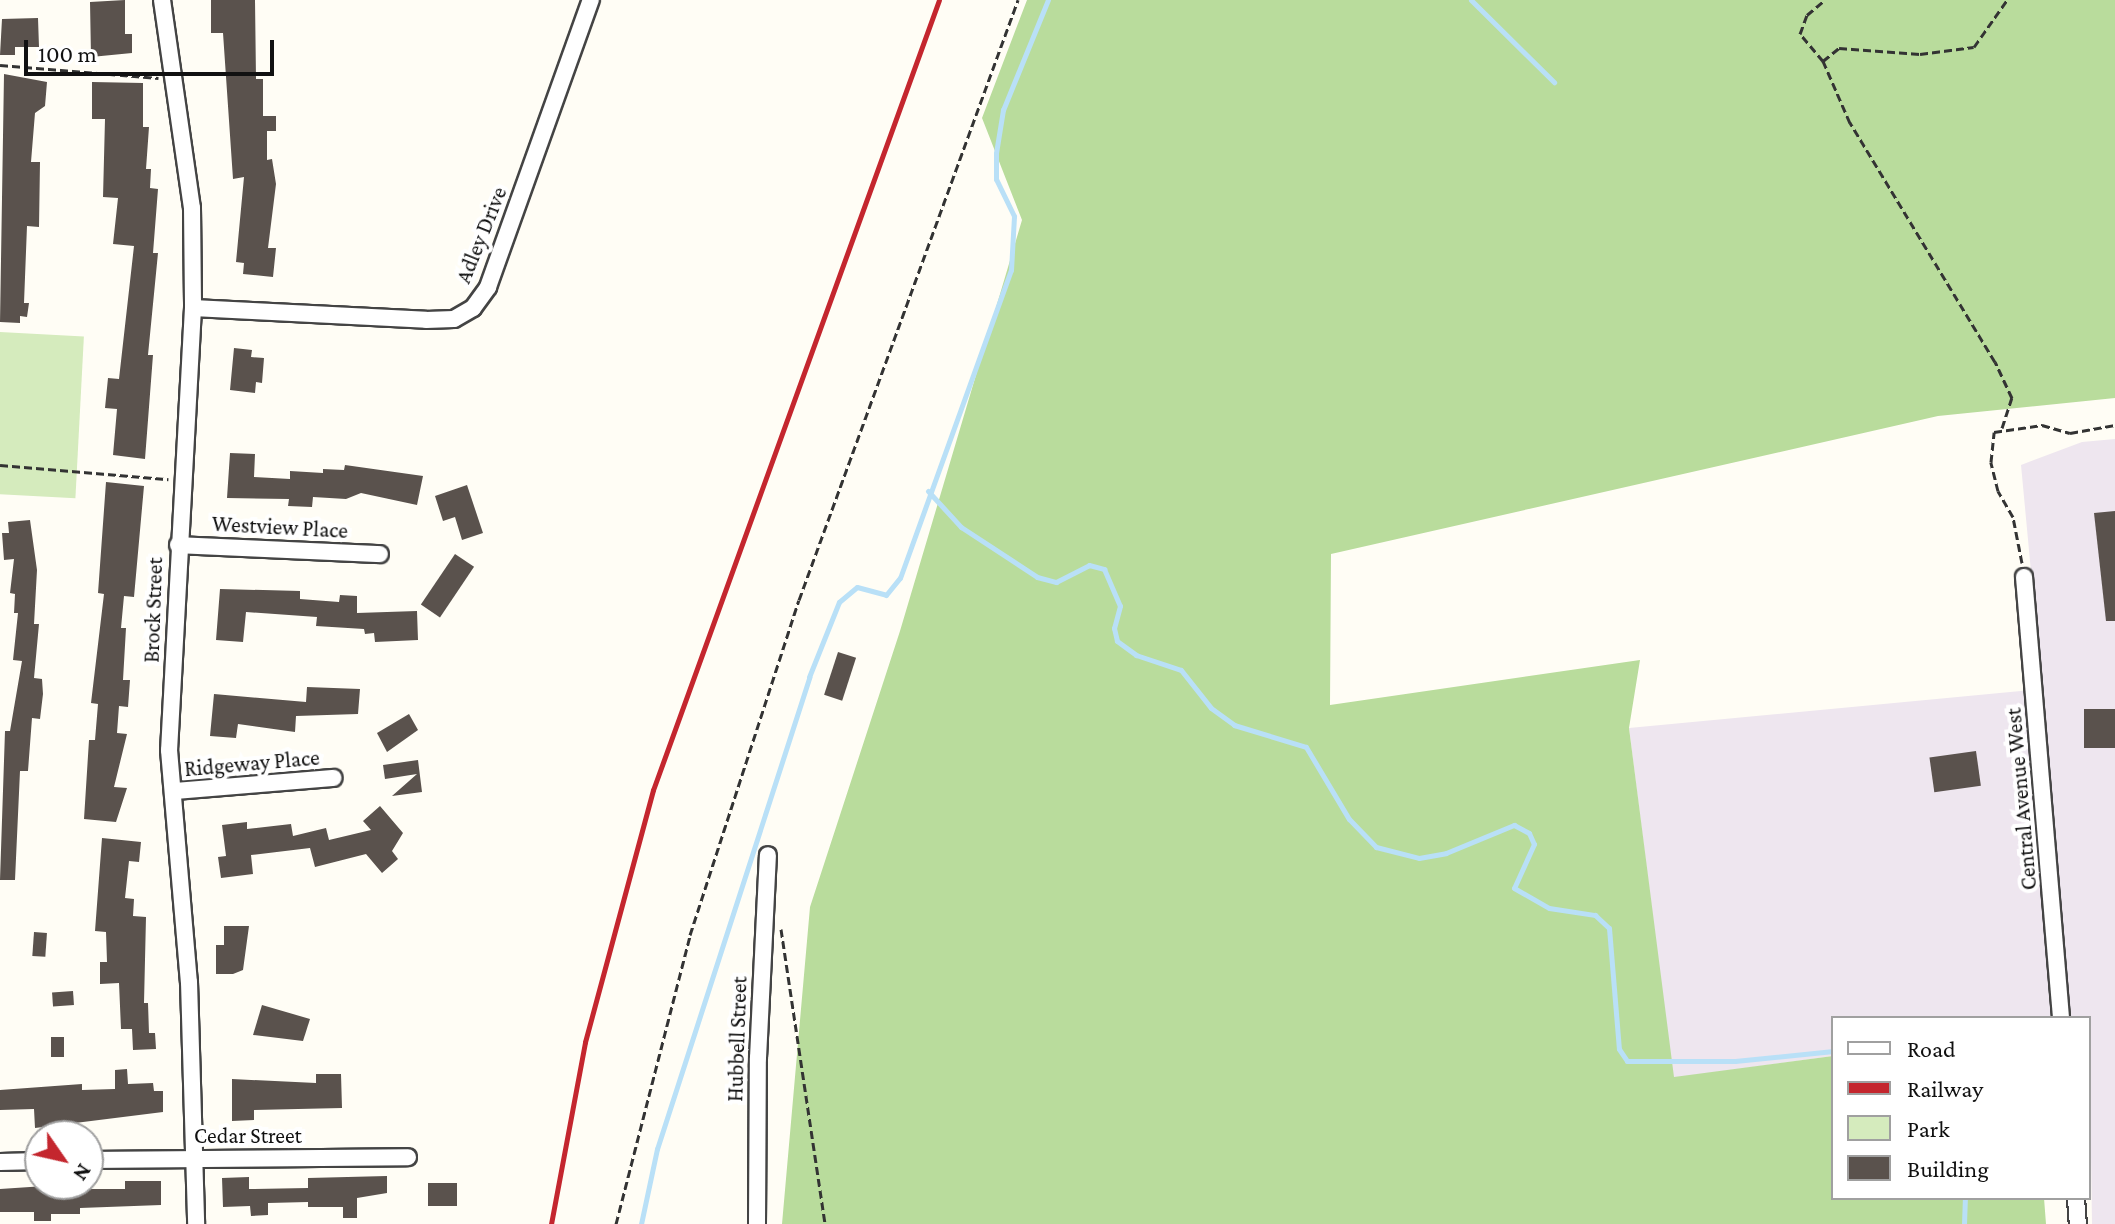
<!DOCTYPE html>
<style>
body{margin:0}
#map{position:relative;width:2115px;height:1224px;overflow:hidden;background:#fffdf5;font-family:"Crimson Pro",serif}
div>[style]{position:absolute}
.industrial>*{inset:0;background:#eee6ef}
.green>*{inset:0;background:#d5ebbd;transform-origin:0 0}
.forest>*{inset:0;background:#b9dc9c}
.stream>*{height:5px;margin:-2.5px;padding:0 2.5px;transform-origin:2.5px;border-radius:2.5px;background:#b9e0f7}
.building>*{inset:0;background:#5a524d;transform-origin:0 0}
.path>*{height:3px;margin-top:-1.5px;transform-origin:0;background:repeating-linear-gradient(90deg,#333 0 8px,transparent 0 12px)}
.roads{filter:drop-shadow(2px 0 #444) drop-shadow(-2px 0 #444) drop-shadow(0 2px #444) drop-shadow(0 -2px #444)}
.minor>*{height:16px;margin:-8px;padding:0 8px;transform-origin:8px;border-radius:8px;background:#fff}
.rail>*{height:5px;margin:-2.5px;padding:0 2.5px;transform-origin:2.5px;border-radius:2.5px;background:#c4262e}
span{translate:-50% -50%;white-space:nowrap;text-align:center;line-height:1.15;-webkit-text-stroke:8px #fff;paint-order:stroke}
.street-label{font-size:22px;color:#111}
.legend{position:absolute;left:1831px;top:1016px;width:260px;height:184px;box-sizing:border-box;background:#fff;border:2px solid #a0a0a0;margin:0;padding:10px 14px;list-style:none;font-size:24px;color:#111}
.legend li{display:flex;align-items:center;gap:16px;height:40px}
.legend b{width:40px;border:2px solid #a0a0a0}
.north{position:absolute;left:24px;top:1120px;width:80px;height:80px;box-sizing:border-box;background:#fff;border:2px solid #a0a0a0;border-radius:50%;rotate:124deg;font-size:22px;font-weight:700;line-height:32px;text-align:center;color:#111}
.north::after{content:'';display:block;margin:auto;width:28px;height:36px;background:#c4262e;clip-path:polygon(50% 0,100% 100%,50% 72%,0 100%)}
.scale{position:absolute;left:24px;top:40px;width:250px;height:36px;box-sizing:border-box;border:4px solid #111;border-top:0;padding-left:10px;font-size:24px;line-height:28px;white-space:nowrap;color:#111;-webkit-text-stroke:6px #fff;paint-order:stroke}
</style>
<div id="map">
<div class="industrial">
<i style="clip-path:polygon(2115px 439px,2115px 1224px,2092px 1224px,2089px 1018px,1833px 1018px,1833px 1056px,1673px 1078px,1629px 728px,2042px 689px,2021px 465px,2082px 442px)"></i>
</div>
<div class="green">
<i style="left:0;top:332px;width:84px;height:162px;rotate:3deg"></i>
</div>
<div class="forest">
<i style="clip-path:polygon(1027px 0,2115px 0,2115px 398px,1938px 416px,1331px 554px,1330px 705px,1640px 660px,1629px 728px,1674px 1077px,1833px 1056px,1833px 1198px,2044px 1198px,2046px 1224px,782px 1224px,810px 907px,900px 631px,1022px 220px,982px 118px)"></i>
</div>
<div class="stream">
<i style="left:1471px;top:0;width:117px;rotate:44.7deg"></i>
<i style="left:928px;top:491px;width:49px;rotate:47.5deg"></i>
<i style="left:961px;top:527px;width:91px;rotate:33.3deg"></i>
<i style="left:1037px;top:577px;width:20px;rotate:15deg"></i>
<i style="left:1056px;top:582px;width:37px;rotate:-27deg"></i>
<i style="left:1089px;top:565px;width:16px;rotate:15deg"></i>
<i style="left:1104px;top:569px;width:40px;rotate:66.6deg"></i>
<i style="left:1120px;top:606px;width:23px;rotate:105deg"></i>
<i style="left:1114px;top:628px;width:13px;rotate:77deg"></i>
<i style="left:1117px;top:641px;width:24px;rotate:36deg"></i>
<i style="left:1136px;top:655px;width:47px;rotate:18.4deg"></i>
<i style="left:1181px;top:670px;width:48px;rotate:51.7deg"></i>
<i style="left:1211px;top:708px;width:29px;rotate:36deg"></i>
<i style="left:1234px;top:725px;width:75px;rotate:17deg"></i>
<i style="left:1306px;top:747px;width:84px;rotate:59.2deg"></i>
<i style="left:1349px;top:819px;width:39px;rotate:46deg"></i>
<i style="left:1376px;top:847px;width:44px;rotate:14.3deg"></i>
<i style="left:1419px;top:858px;width:27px;rotate:-10deg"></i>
<i style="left:1446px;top:853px;width:74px;rotate:-22.4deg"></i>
<i style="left:1514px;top:825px;width:17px;rotate:28deg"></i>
<i style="left:1529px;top:833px;width:12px;rotate:66deg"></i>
<i style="left:1534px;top:844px;width:48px;rotate:114.4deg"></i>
<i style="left:1514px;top:888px;width:40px;rotate:29.7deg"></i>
<i style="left:1549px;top:908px;width:47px;rotate:8.7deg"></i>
<i style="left:1595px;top:915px;width:19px;rotate:43deg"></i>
<i style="left:1609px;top:928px;width:121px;rotate:85.3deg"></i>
<i style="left:1619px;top:1049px;width:14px;rotate:56deg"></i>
<i style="left:1627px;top:1061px;width:108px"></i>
<i style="left:1735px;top:1061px;width:99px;rotate:-5.8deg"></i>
<i style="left:641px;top:1224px;width:77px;rotate:-78deg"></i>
<i style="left:657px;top:1149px;width:496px;rotate:-72.1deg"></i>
<i style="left:809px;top:677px;width:81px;rotate:-68.2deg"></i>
<i style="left:839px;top:602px;width:23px;rotate:-40deg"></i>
<i style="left:857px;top:587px;width:30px;rotate:15deg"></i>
<i style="left:886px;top:595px;width:22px;rotate:-51deg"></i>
<i style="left:900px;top:578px;width:327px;rotate:-70.2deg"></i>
<i style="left:1011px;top:270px;width:54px;rotate:-86.8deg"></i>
<i style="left:1014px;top:216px;width:41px;rotate:-115.9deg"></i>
<i style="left:996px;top:179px;width:26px;rotate:-90deg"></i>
<i style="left:996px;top:153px;width:44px;rotate:-80.8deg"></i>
<i style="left:1003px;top:110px;width:119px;rotate:-67.8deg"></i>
<i style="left:1964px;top:1224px;width:26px;rotate:-88deg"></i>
</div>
<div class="building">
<i style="clip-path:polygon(125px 0,125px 34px,132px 34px,132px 53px,91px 57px,90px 2px)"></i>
<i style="clip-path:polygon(211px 0,255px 0,256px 79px,263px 79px,263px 116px,276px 116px,276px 131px,267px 131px,267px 160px,272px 159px,276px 184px,268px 248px,276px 248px,273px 277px,243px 274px,244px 263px,236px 262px,244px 177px,233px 179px,223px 33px,211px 33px)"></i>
<i style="clip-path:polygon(38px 18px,39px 47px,15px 47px,15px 55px,0 55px,2px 19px)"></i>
<i style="clip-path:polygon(4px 74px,47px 82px,45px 106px,35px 113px,31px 162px,40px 162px,39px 227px,27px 226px,24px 303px,29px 303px,27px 317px,20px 316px,20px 323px,0 322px)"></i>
<i style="clip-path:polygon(92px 82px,143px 83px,143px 127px,149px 127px,146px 169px,151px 169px,150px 188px,158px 189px,153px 253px,158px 253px,148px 355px,153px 355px,145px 459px,113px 455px,117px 409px,105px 408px,108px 378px,119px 379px,134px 246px,113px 244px,118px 198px,103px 197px,105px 119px,92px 119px)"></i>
<i style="clip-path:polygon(234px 348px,252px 350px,251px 357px,264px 358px,262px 383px,256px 382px,255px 393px,230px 390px)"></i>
<i style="clip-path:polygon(230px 453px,255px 454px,254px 477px,290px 479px,290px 471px,323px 473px,323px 469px,344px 470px,345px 465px,423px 476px,417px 505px,361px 493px,346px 499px,313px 497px,312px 507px,288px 506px,289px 499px,227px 498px)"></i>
<i style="clip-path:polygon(106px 482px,144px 486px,134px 597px,124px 596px,121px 628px,126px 628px,123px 680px,130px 680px,128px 707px,119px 706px,117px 733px,127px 734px,114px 787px,127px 788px,116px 822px,84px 819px,89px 740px,95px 740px,98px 704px,91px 703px,104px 594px,98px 593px)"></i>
<i style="clip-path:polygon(467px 485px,483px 533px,462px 540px,455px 517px,443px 521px,435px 496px)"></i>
<i style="clip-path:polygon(2115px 511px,2115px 621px,2106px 621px,2094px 513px)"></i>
<i style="clip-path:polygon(30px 520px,37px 570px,34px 624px,39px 624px,34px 678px,42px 679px,43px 694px,40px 719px,32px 718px,28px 771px,20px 771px,15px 880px,0 880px,5px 731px,10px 731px,22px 661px,13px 660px,18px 613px,14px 613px,15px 594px,10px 593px,14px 559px,4px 560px,2px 533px,9px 533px,8px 522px)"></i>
<i style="left:455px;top:554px;width:23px;height:61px;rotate:34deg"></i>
<i style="clip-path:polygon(220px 589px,300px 591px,300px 599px,339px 602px,340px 595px,357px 596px,357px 613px,417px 611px,418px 640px,375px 642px,374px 633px,365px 634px,364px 629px,316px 626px,317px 617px,246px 612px,243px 642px,216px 640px)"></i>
<i style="left:838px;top:652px;width:19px;height:45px;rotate:18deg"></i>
<i style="clip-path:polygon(307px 687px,360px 689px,358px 714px,296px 716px,295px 732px,238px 724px,236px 738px,210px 736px,214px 694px,306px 702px)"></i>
<i style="left:2115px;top:709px;width:39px;height:31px;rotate:90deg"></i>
<i style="clip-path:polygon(409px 714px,418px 730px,387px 752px,377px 733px)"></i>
<i style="left:1976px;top:751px;width:35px;height:47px;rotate:82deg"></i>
<i style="clip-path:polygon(418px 760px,422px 792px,392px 796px,417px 774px,385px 779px,383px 765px)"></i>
<i style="clip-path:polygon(380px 806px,403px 833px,392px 851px,398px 859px,382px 873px,366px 854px,315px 867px,310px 848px,251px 855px,253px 874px,221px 878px,218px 857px,226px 856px,222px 825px,247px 822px,247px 829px,291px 824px,293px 836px,326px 828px,329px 840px,371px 830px,363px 821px)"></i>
<i style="clip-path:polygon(102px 838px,141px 842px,139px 862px,129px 861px,125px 898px,134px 899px,133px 916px,146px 917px,144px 1003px,148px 1003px,149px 1033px,155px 1033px,156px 1049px,133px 1050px,132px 1029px,121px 1029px,119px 983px,100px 984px,100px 962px,107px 962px,106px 932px,95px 931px)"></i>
<i style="clip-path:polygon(224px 926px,249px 926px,243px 970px,233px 974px,216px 974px,216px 945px,224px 945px)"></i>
<i style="left:34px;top:932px;width:13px;height:24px;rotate:4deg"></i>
<i style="left:73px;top:991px;width:14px;height:21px;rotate:86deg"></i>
<i style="clip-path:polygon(262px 1005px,310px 1019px,303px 1041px,253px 1035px)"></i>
<i style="left:64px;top:1037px;width:20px;height:13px;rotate:90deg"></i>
<i style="clip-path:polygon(127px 1069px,128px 1084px,153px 1083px,154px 1091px,163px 1091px,163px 1112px,35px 1128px,34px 1109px,0 1110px,0 1090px,82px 1084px,82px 1090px,115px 1089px,115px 1070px)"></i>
<i style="clip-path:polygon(316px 1074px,341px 1074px,342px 1108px,254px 1110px,254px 1120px,232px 1121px,232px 1079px,316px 1083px)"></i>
<i style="clip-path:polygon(387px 1176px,387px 1193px,357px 1198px,357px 1218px,343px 1218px,343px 1207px,308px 1207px,308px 1202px,268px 1203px,268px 1215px,251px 1216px,250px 1206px,223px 1207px,222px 1178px,249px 1177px,249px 1189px,308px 1188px,308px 1178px)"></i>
<i style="clip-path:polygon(125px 1181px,161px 1181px,161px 1205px,80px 1208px,80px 1214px,51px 1214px,51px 1221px,34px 1221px,34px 1212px,0 1212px,0 1189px,75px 1184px,80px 1189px,125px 1189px)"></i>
<i style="left:457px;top:1183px;width:23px;height:29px;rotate:90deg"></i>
</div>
<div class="path">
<i style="left:1823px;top:61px;width:35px;rotate:-130deg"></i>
<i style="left:1800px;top:34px;width:20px;rotate:-70deg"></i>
<i style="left:1807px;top:15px;width:23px;rotate:-40deg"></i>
<i style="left:0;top:65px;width:159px;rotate:4.7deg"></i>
<i style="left:2002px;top:428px;width:32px;rotate:-72deg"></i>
<i style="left:2012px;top:398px;width:40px;rotate:-115deg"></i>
<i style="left:1995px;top:362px;width:280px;rotate:-121.2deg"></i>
<i style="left:1850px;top:123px;width:68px;rotate:-113.5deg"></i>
<i style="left:1823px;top:61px;width:21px;rotate:-39deg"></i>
<i style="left:1839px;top:48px;width:81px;rotate:4.2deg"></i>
<i style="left:1920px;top:54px;width:54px;rotate:-7.4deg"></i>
<i style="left:1974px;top:47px;width:57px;rotate:-54.9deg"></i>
<i style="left:0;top:465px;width:169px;rotate:4.8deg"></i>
<i style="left:2022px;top:563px;width:47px;rotate:-101.1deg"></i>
<i style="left:2013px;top:517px;width:30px;rotate:-120deg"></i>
<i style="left:1998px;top:491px;width:30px;rotate:-104deg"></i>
<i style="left:1991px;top:462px;width:30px;rotate:-84deg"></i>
<i style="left:1994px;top:432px;width:49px;rotate:-8.3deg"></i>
<i style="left:2042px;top:425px;width:29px;rotate:16deg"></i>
<i style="left:2070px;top:433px;width:46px;rotate:-10.1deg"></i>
<i style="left:781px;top:929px;width:298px;rotate:81.5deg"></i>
<i style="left:616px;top:1224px;width:298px;rotate:-75.6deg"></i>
<i style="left:690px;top:935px;width:352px;rotate:-72deg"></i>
<i style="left:799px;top:600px;width:639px;rotate:-69.95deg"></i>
</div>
<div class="roads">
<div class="minor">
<i style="left:162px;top:0;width:210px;rotate:81.8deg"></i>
<i style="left:192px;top:208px;width:100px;rotate:89.4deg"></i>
<i style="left:193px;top:308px;width:443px;rotate:93.1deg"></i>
<i style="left:169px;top:750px;width:233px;rotate:85.1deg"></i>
<i style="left:189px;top:982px;width:242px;rotate:88.3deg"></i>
<i style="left:193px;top:308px;width:233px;rotate:2.9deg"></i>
<i style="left:426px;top:320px;width:28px;rotate:-2deg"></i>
<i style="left:454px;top:319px;width:22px;rotate:-30deg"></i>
<i style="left:473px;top:308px;width:26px;rotate:-54deg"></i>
<i style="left:488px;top:287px;width:305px;rotate:-70.3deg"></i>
<i style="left:178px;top:545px;width:202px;rotate:2.6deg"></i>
<i style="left:2024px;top:577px;width:443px;rotate:85.2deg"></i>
<i style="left:174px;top:791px;width:160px;rotate:-4.7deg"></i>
<i style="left:88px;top:1160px;width:320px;rotate:-0.5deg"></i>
<i style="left:0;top:1162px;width:40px;rotate:-1.4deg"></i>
<i style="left:2076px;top:1198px;width:26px;rotate:86deg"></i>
<i style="left:757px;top:1224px;width:166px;rotate:-89.7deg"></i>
<i style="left:758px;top:1058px;width:203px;rotate:-87.2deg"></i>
</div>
</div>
<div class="rail">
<i style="left:551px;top:1224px;width:185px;rotate:-79.4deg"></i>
<i style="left:585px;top:1042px;width:261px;rotate:-74.9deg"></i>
<i style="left:653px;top:790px;width:840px;rotate:-70.1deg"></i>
</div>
<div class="street-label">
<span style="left:481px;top:235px;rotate:-68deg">Adley Drive</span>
<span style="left:280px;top:527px;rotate:3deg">Westview Place</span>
<span style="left:153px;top:610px;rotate:-88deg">Brock Street</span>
<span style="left:252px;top:763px;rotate:-5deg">Ridgeway Place</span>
<span style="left:2021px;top:799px;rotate:-95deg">Central Avenue West</span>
<span style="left:737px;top:1039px;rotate:-88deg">Hubbell Street</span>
<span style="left:248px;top:1136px">Cedar Street</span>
</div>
<ul class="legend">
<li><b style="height:10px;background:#fff"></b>Road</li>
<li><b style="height:10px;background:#c4262e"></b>Railway</li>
<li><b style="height:22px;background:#d5ebbd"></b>Park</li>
<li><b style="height:22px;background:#5a524d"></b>Building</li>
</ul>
<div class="north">N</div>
<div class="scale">100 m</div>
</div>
